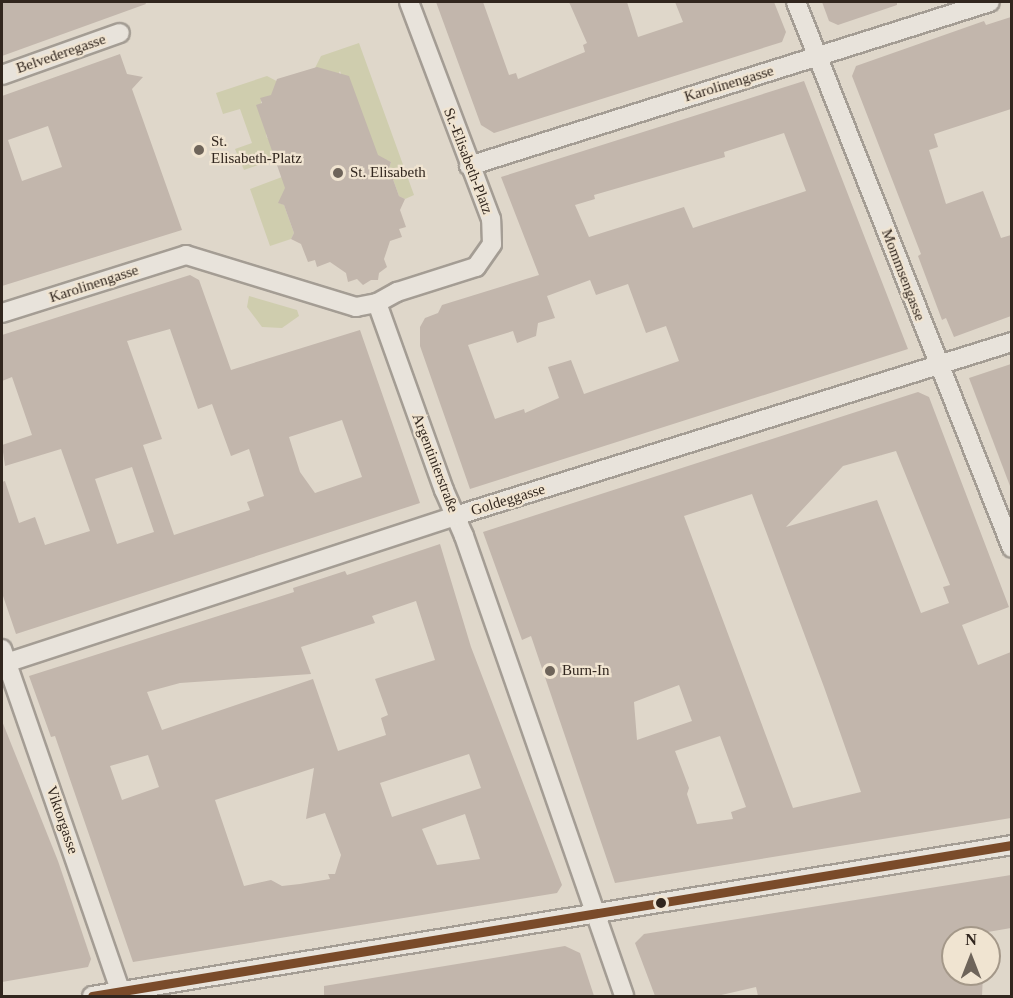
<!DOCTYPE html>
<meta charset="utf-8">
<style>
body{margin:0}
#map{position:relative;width:1013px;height:998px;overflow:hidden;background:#dfd7ca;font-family:"Times New Roman",serif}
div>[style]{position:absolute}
.green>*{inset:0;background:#cfcdae}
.building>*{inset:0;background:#c2b6ac}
.roads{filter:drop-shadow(2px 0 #a49d94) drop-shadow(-2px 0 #a49d94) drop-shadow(0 2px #a49d94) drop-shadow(0 -2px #a49d94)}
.street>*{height:18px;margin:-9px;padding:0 9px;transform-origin:9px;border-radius:9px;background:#e8e3db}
.bus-1>*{height:9px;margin:-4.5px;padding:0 4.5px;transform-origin:4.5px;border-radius:4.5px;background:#7a4b2a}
.dots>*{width:16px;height:16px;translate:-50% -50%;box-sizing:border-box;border:3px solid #f0e4d1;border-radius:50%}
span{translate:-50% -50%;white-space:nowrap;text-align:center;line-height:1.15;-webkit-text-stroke:4.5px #f0e4d1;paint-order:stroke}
.street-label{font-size:15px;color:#31261e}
.poi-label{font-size:15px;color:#31261e}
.left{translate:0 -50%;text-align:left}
.frame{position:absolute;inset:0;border:3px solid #31261e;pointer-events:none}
.north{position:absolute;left:941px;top:926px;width:60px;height:60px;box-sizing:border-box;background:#f0e4d1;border:2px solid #a49889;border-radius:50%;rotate:0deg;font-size:16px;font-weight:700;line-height:24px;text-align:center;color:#31261e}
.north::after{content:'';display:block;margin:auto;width:21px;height:27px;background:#6e645a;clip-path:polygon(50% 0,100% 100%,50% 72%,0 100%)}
</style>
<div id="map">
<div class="green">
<i style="clip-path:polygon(359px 43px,414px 195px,405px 199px,399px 196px,389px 168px,391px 162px,387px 160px,377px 169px,340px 71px,337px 76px,312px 74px,321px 56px)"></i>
<i style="clip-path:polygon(267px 76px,284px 85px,287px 91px,261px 99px,261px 106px,257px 108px,262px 111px,271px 132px,266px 134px,267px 138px,272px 136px,275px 159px,244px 170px,235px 149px,252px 143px,240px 109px,223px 114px,216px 93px)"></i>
<i style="clip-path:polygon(282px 177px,294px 198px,279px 203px,284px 205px,294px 233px,291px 239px,270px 246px,250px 189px)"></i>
<i style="clip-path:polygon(249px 296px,297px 310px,299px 316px,282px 328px,262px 327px,247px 307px)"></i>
</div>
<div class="building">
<i style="clip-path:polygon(2px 2px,145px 2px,146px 4px,2px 56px)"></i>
<i style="clip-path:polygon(436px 2px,483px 2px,509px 75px,516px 73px,518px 79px,585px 52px,583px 45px,587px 43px,569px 2px,627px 2px,638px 37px,683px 22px,675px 2px,774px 2px,786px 32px,782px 42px,494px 133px,481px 125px)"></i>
<i style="clip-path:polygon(822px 2px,897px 2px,897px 5px,838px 25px,829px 21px)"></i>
<i style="clip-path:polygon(1011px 17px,1011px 109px,934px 134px,938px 147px,929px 150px,946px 204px,983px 191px,1001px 238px,1011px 235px,1011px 316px,954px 337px,946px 318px,942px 320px,918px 256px,921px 254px,852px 76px,856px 66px,984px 21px,986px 25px)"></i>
<i style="clip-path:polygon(evenodd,120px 54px,127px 74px,143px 77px,132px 89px,182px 230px,2px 286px,2px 96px,120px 54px,48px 126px,62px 167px,22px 181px,8px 140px,48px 126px)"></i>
<i style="clip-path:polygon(317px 67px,349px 76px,378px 155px,391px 162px,389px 168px,399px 196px,405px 199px,400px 210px,406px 227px,399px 229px,402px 237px,390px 241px,384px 259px,387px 267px,379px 273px,378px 280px,371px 280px,363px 285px,357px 279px,348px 282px,346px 273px,330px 262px,317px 267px,315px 260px,308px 262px,301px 244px,291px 239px,294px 233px,284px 205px,278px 203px,285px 188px,256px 105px,262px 103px,260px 98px,271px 95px,277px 79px)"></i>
<i style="clip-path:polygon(evenodd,804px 81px,908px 349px,470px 489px,420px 346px,420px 327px,425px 318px,438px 313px,442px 305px,539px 275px,501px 177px,804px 81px,784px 133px,806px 191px,693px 228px,684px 207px,589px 237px,575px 205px,595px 199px,594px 195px,725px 157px,724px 152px,784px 133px,804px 81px,590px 280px,596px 295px,628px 284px,646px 333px,666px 326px,679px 361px,584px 394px,571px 360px,548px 367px,559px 398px,525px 413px,524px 409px,495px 419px,468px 345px,513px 331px,517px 343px,536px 336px,538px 323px,555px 318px,547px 296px,590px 280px)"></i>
<i style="clip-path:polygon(evenodd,190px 275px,199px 280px,231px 370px,360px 330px,420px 503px,16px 634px,2px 593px,2px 482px,5px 481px,19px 523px,35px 517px,45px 545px,90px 531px,61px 449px,5px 466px,2px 445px,32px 435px,12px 377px,2px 381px,2px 335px,190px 275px,170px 329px,198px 409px,212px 404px,231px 456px,249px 449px,264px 496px,247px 502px,250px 510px,174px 535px,143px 445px,162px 439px,127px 341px,170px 329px,190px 275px,342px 420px,362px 477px,315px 493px,300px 472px,289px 437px,342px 420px,190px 275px,132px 467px,154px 532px,117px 544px,95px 479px,132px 467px)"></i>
<i style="clip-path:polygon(1011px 364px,1011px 486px,1010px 486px,969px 378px)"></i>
<i style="clip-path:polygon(evenodd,918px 392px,929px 397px,1009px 607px,962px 625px,978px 665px,1011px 652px,1011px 818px,615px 883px,531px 636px,522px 640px,483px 532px,918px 392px,896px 451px,950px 585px,943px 587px,949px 603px,921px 613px,877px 500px,786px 527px,843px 466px,896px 451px,918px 392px,752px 494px,824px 687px,861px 792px,793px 808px,684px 516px,752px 494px,918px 392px,679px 685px,692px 721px,637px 740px,634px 702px,679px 685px,918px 392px,720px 736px,746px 807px,731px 812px,733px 819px,697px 824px,687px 794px,689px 788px,675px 751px,720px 736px)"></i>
<i style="clip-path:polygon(evenodd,440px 544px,471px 647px,562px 885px,557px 893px,133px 962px,55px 736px,51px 737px,29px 676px,294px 592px,293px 588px,345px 571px,347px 575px,440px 544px,416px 601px,435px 660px,375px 679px,388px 715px,381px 718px,386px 735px,338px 751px,313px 679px,162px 730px,147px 692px,180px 683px,311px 674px,301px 647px,375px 623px,372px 616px,416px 601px,440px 544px,469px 754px,481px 788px,392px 817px,380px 783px,469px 754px,440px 544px,148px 755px,159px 787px,122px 800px,110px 766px,148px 755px,440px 544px,314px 768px,306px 819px,325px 813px,341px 855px,335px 874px,328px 874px,330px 879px,300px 884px,282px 886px,271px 880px,244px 886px,215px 800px,314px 768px,440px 544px,465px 814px,480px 859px,437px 865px,422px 829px,465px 814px)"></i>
<i style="clip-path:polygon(2px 721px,58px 861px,91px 959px,88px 967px,2px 982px)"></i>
<i style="clip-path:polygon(1011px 875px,1011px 928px,953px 938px,953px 974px,983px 974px,982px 996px,758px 996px,756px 987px,717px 996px,655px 996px,635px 943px,644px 934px)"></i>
<i style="clip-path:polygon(565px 946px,580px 953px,594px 996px,324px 996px,324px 986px)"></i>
</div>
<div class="roads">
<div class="street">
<i style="left:796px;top:2px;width:587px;rotate:68.42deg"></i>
<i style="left:2px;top:75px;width:125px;rotate:-19.6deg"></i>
<i style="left:469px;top:166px;width:546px;rotate:-17.47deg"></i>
<i style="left:377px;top:303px;width:199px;rotate:70.3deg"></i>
<i style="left:444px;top:490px;width:50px;rotate:66.5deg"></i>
<i style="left:464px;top:536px;width:487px;rotate:70.8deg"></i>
<i style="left:2px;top:313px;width:193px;rotate:-17.5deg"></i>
<i style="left:186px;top:255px;width:178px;rotate:17deg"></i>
<i style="left:356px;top:307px;width:21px;rotate:-11deg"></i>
<i style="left:377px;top:303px;width:23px;rotate:-29deg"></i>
<i style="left:397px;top:292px;width:83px;rotate:-17.6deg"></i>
<i style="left:476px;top:267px;width:28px;rotate:-55deg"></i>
<i style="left:492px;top:244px;width:25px;rotate:-92deg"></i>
<i style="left:491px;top:219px;width:232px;rotate:-110.7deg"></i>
<i style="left:2px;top:649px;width:363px;rotate:70.9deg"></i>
<i style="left:6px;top:663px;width:472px;rotate:-18.1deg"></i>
<i style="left:455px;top:516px;width:584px;rotate:-17.35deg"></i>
<i style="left:92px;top:996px;width:932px;rotate:-9.32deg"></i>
</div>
</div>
<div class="bus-1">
<i style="left:92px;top:996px;width:932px;rotate:-9.32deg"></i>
</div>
<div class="dots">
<i style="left:199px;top:150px;background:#6e645a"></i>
<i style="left:338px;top:173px;background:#6e645a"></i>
<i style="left:550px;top:671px;background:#6e645a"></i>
<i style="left:661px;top:903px;background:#31261e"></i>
</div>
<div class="street-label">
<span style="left:61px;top:54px;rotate:-19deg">Belvederegasse</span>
<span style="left:729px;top:84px;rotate:-17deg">Karolinengasse</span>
<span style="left:468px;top:161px;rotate:69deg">St.-Elisabeth-Platz</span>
<span style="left:903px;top:275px;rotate:69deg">Mommsengasse</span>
<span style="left:94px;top:284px;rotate:-18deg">Karolinengasse</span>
<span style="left:435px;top:463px;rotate:69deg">Argentinierstraße</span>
<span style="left:508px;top:500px;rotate:-17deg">Goldeggasse</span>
<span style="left:62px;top:820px;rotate:71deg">Viktorgasse</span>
</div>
<div class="poi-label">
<span class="left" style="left:211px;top:150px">St.<br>Elisabeth-Platz</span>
<span class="left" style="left:350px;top:173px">St. Elisabeth</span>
<span class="left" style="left:562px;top:671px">Burn-In</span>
</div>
<div class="frame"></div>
<div class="north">N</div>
</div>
